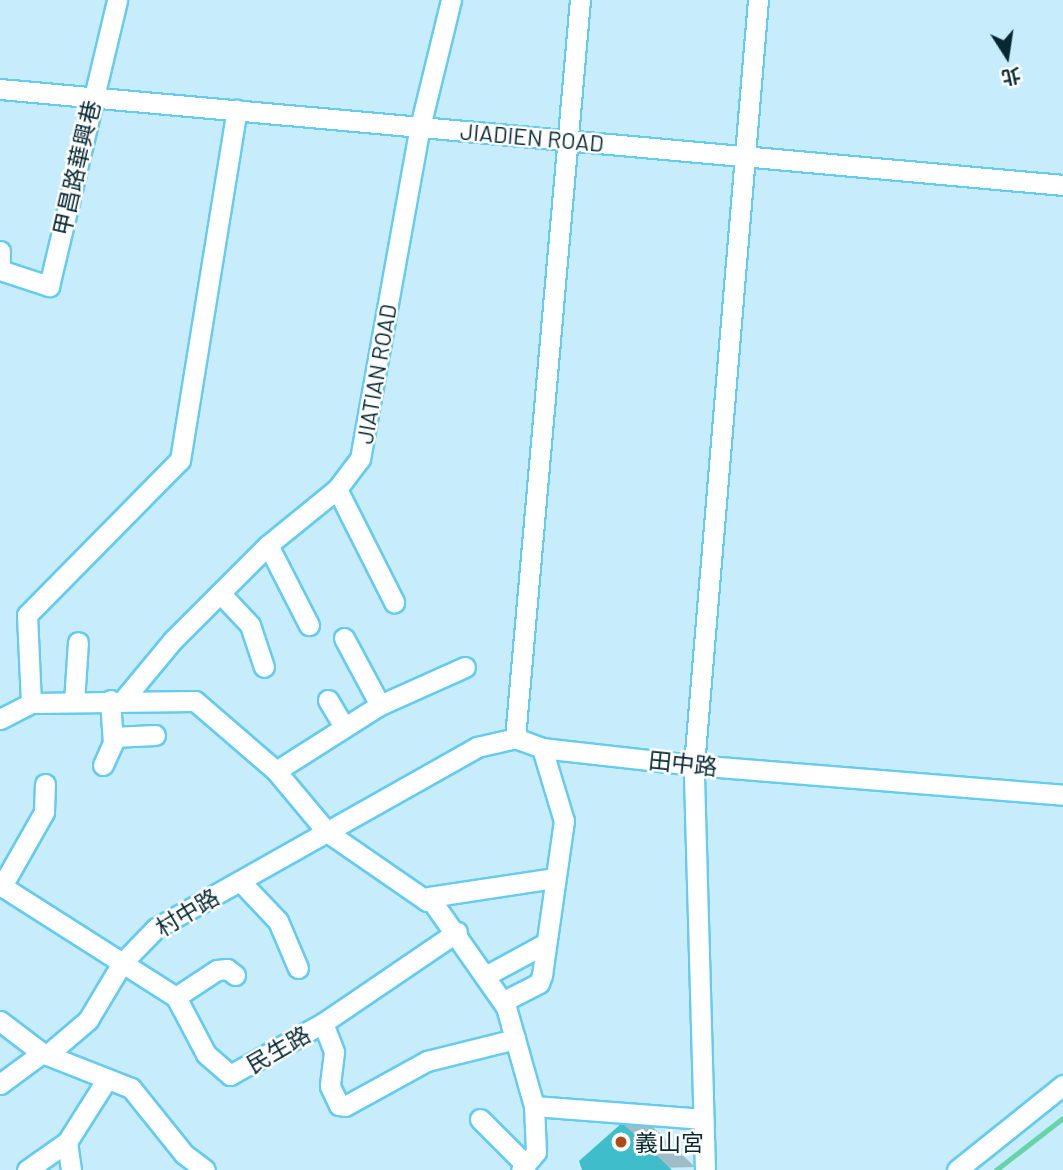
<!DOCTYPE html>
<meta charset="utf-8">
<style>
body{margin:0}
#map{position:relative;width:1063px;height:1170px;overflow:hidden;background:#c7ecfc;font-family:Barlow,"Noto Sans TC",sans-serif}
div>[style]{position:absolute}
.shadow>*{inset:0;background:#0003}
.stream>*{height:4.5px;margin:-2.25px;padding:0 2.25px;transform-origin:2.25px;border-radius:2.25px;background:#66d3a8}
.building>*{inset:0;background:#3fbdca}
.roads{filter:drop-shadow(2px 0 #64cbf1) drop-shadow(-2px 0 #64cbf1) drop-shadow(0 2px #64cbf1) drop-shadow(0 -2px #64cbf1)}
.minor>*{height:19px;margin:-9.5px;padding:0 9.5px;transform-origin:9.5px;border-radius:9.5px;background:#fff}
.dots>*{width:19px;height:19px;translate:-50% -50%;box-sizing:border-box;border:4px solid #fff;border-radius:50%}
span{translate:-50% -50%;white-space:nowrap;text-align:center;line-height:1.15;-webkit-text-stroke:5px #fff;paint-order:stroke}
.street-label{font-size:23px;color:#052833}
.poi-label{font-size:23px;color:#052833}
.left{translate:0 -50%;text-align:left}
.north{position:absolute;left:972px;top:21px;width:70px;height:70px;-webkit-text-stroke:5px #fff;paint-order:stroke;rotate:168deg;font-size:19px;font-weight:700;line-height:28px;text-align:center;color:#052833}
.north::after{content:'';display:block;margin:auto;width:24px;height:32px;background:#052833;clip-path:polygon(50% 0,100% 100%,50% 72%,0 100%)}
</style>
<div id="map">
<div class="shadow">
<i style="clip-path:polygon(636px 1111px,695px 1167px,584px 1170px,594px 1148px)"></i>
</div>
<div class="stream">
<i style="left:996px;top:1170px;width:85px;rotate:-37.8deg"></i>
</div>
<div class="building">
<i style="clip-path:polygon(622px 1123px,672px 1170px,582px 1170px,579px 1161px)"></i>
</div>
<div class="roads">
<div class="minor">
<i style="left:0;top:89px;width:1067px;rotate:5.16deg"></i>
<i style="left:0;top:251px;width:12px;rotate:90deg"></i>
<i style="left:0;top:270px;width:52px;rotate:18.1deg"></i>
<i style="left:49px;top:286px;width:294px;rotate:-76.6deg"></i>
<i style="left:337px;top:489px;width:127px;rotate:63.2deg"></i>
<i style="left:268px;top:545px;width:90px;rotate:62.9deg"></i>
<i style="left:220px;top:593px;width:44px;rotate:46.8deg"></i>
<i style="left:250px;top:625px;width:44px;rotate:71.6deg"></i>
<i style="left:344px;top:638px;width:76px;rotate:61.8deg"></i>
<i style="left:124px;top:699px;width:77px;rotate:-50.3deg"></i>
<i style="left:173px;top:640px;width:134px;rotate:-45deg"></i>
<i style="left:268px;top:545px;width:89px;rotate:-39.1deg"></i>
<i style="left:337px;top:489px;width:38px;rotate:-53deg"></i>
<i style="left:360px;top:459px;width:337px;rotate:-79.8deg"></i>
<i style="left:420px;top:127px;width:131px;rotate:-76.3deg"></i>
<i style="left:328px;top:700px;width:31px;rotate:59deg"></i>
<i style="left:74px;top:702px;width:60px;rotate:-86.2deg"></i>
<i style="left:31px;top:703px;width:88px;rotate:-92.6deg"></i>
<i style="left:27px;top:615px;width:218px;rotate:-45.4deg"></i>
<i style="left:180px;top:460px;width:355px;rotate:-80.8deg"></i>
<i style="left:0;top:719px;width:35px;rotate:-27deg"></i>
<i style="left:31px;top:703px;width:164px;rotate:-0.7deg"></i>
<i style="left:195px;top:701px;width:107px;rotate:40.8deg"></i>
<i style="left:276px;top:771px;width:80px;rotate:50.1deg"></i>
<i style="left:327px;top:832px;width:121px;rotate:34.6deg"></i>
<i style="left:427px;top:901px;width:4px;rotate:-63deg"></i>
<i style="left:429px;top:897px;width:134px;rotate:55deg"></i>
<i style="left:506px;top:1007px;width:103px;rotate:74.2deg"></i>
<i style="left:534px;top:1106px;width:46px;rotate:87.5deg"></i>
<i style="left:536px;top:1152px;width:23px;rotate:130deg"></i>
<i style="left:113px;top:737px;width:42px;rotate:-2.7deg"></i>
<i style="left:515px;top:738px;width:741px;rotate:-84.97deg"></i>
<i style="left:103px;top:765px;width:24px;rotate:-66deg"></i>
<i style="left:113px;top:743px;width:43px;rotate:-94deg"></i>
<i style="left:276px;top:771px;width:123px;rotate:-32.4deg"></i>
<i style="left:380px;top:705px;width:93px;rotate:-24.1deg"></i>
<i style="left:240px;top:881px;width:55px;rotate:46.5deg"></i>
<i style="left:278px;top:921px;width:51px;rotate:66.9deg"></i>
<i style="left:0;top:885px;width:209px;rotate:32.5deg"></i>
<i style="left:176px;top:997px;width:64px;rotate:62.2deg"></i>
<i style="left:206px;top:1054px;width:32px;rotate:41deg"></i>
<i style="left:230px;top:1075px;width:107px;rotate:-29.2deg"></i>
<i style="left:323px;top:1023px;width:162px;rotate:-34.2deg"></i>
<i style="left:2px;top:886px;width:85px;rotate:-60.4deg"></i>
<i style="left:44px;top:812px;width:28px;rotate:-88deg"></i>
<i style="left:429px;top:897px;width:126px;rotate:-8.6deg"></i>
<i style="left:487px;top:975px;width:67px;rotate:-28.5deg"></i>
<i style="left:176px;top:997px;width:49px;rotate:-33.4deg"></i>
<i style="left:217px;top:970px;width:10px;rotate:-6deg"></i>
<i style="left:227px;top:969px;width:10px;rotate:37deg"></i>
<i style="left:504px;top:1001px;width:39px;rotate:-27deg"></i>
<i style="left:539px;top:983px;width:9px;rotate:-69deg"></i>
<i style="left:542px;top:975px;width:156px;rotate:-81.9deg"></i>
<i style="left:564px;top:821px;width:76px;rotate:-106.8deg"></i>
<i style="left:0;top:1021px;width:53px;rotate:37.3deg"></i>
<i style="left:42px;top:1053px;width:96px;rotate:21.5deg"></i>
<i style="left:131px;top:1088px;width:85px;rotate:51.2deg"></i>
<i style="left:184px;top:1154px;width:26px;rotate:37deg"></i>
<i style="left:323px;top:1023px;width:31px;rotate:69deg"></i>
<i style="left:334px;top:1052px;width:34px;rotate:97deg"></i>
<i style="left:330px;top:1086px;width:21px;rotate:65deg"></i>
<i style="left:339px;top:1105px;width:6px;rotate:9deg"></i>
<i style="left:345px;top:1106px;width:94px;rotate:-28.8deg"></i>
<i style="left:427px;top:1061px;width:91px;rotate:-14deg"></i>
<i style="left:47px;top:1055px;width:54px;rotate:-40.5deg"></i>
<i style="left:88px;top:1020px;width:66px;rotate:-59.2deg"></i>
<i style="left:122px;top:963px;width:49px;rotate:-45.8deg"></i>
<i style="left:156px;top:928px;width:369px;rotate:-29.4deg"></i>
<i style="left:477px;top:747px;width:39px;rotate:-13deg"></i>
<i style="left:515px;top:738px;width:29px;rotate:20deg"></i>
<i style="left:542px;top:748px;width:153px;rotate:6.4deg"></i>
<i style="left:694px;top:765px;width:370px;rotate:4.6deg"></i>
<i style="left:0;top:1084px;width:52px;rotate:-36.4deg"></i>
<i style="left:534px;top:1106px;width:170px;rotate:4.4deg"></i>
<i style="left:480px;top:1119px;width:65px;rotate:45deg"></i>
<i style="left:27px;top:1170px;width:49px;rotate:-35deg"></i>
<i style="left:71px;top:1170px;width:28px;rotate:-98deg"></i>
<i style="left:67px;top:1142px;width:75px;rotate:-57.6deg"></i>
<i style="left:705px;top:1170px;width:405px;rotate:-91.6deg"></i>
<i style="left:694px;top:765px;width:768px;rotate:-85.22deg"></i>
<i style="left:957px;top:1170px;width:136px;rotate:-38.7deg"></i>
</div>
</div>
<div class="dots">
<i style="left:621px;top:1142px;background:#ae4c13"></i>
</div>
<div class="street-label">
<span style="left:532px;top:137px;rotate:5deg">JIADIEN ROAD</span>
<span style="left:76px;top:168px;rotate:-77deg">甲昌路華興巷</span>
<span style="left:376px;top:374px;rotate:-80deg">JIATIAN ROAD</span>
<span style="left:683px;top:763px;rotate:6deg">田中路</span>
<span style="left:187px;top:912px;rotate:-31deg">村中路</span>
<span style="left:278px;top:1049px;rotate:-30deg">民生路</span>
</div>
<div class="poi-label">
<span class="left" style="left:635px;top:1142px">義山宮</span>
</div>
<div class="north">北</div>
</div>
